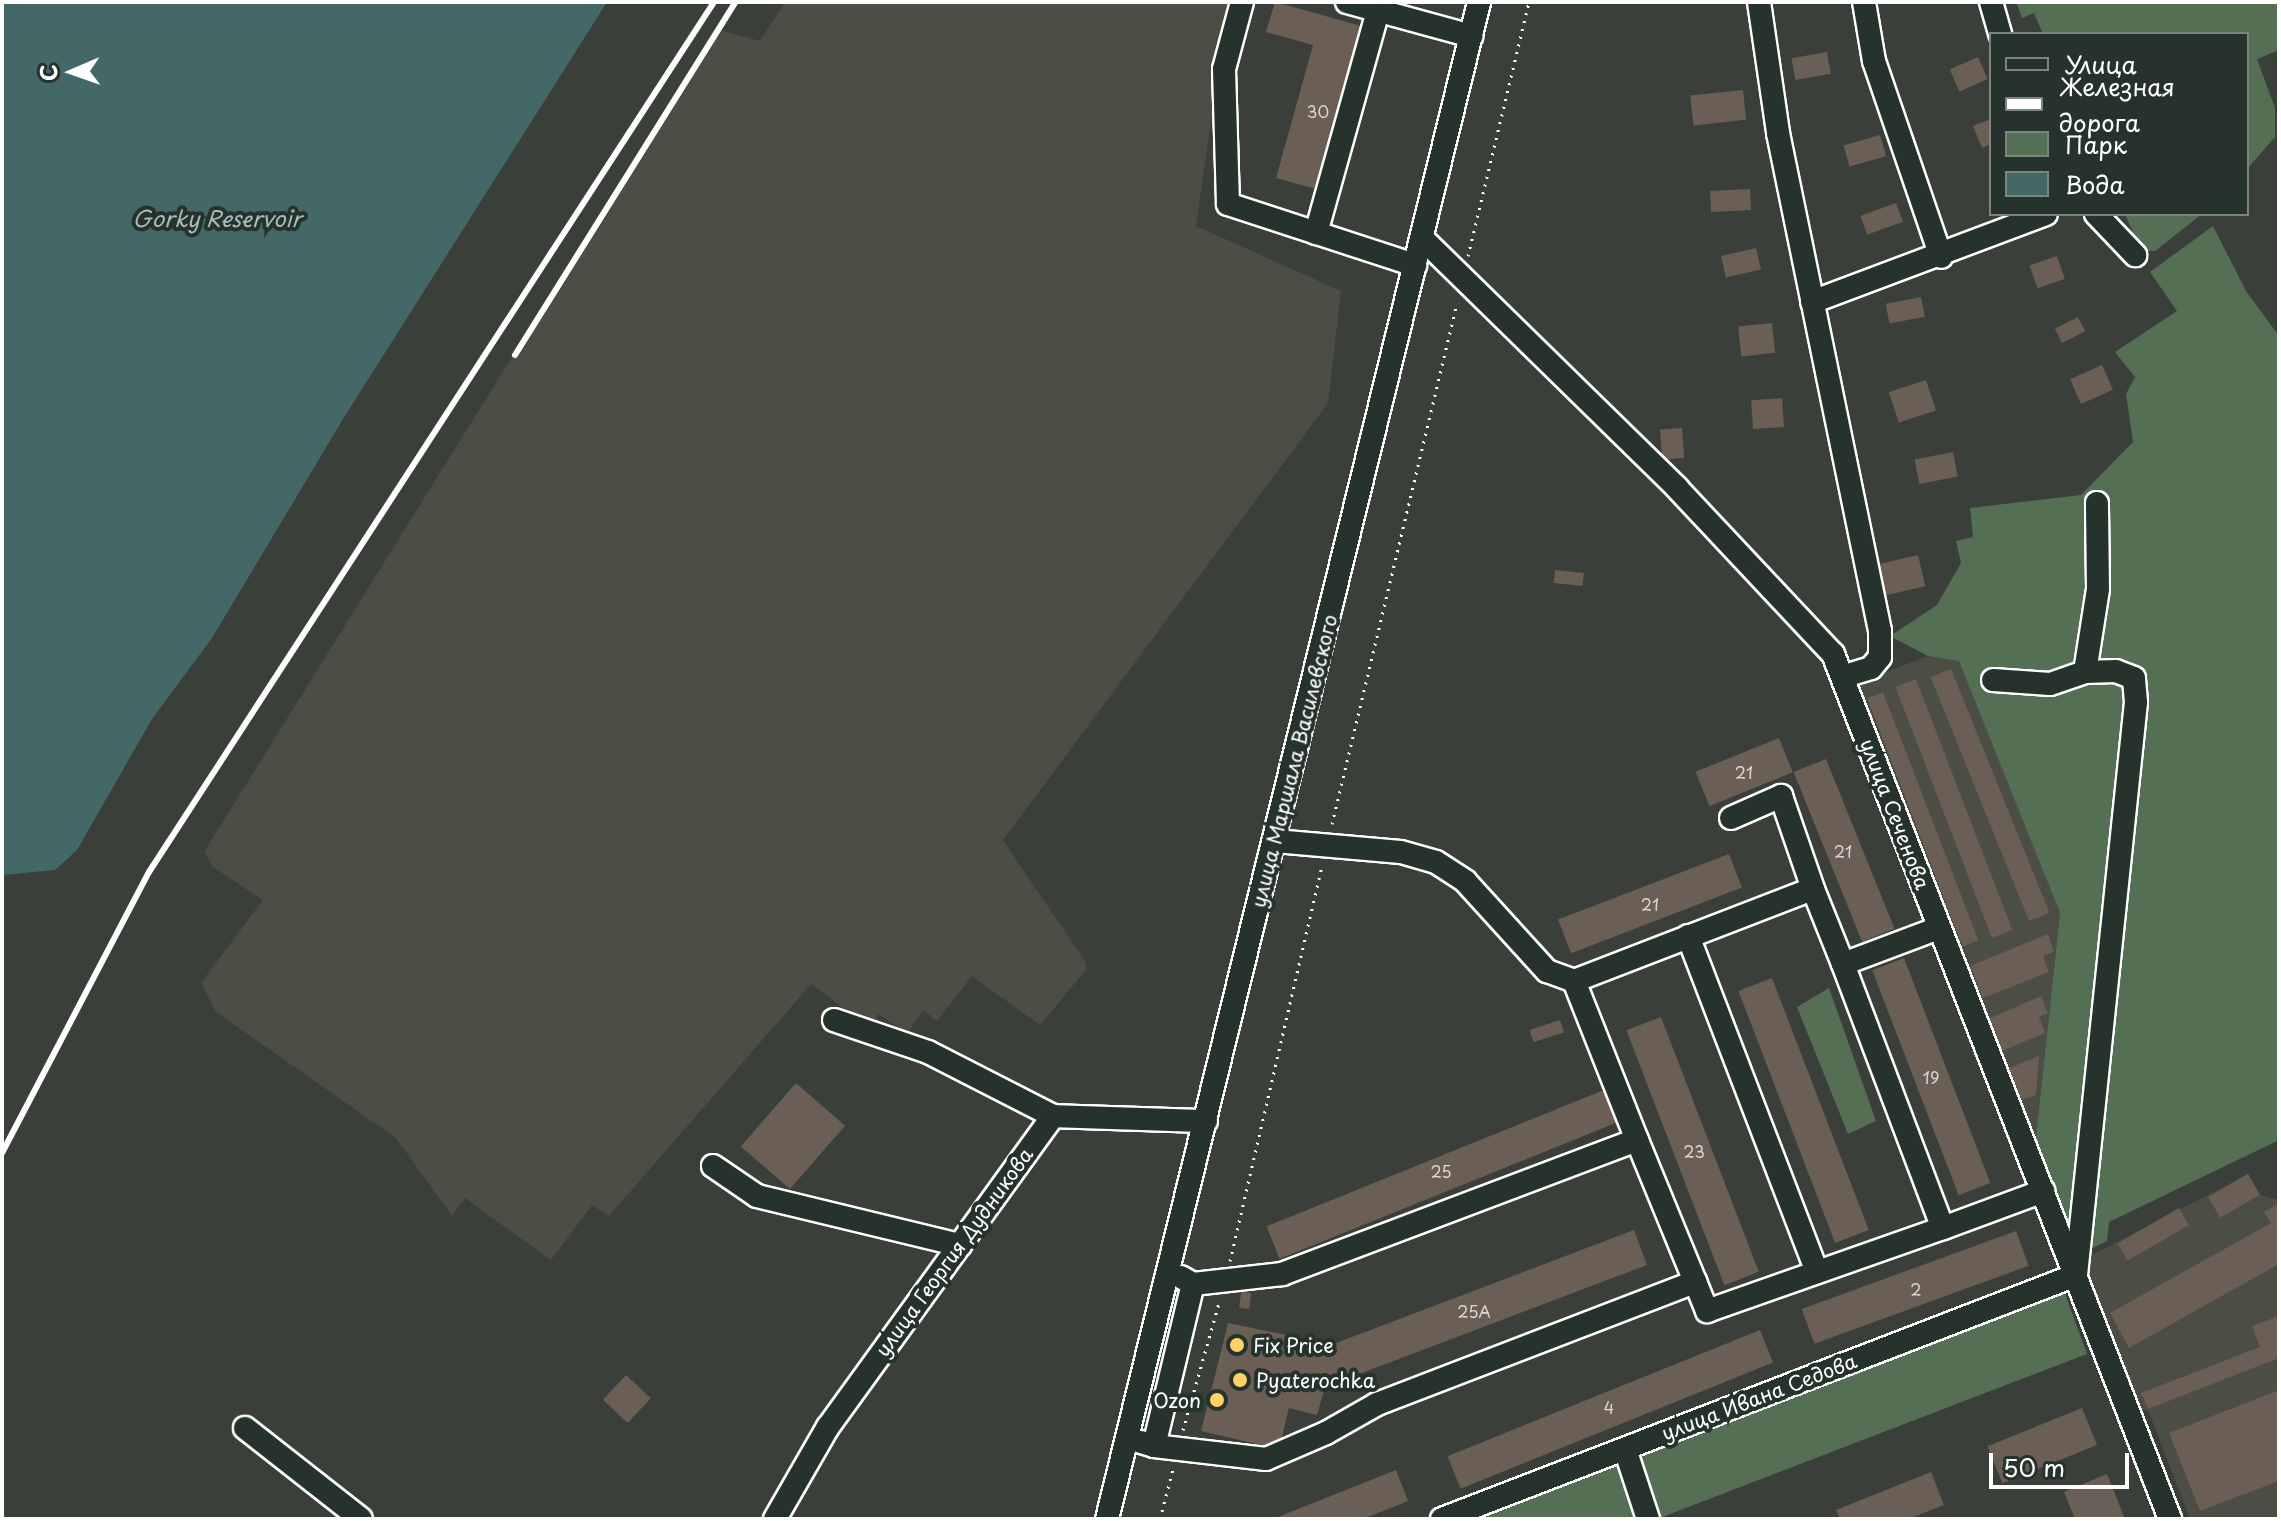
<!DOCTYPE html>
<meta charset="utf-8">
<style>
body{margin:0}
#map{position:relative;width:2281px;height:1521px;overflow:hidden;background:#3a4039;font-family:"Playpen Sans",sans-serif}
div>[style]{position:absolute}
.built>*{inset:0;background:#4c4d45}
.green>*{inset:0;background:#556f55}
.water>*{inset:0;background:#446868}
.building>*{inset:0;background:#6a5e55;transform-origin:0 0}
.path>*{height:3px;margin-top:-1.5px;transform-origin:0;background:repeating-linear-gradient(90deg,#fff 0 2px,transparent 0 8px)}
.roads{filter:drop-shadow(2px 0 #fff) drop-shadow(-2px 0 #fff) drop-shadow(0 2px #fff) drop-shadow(0 -2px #fff)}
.minor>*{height:22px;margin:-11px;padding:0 11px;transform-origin:11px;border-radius:11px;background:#26332d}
.rail>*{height:6px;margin:-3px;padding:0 3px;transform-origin:3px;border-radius:3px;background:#fff}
.dots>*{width:22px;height:22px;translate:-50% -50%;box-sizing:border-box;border:4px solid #26332d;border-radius:50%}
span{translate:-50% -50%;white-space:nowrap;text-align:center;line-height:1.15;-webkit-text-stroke:8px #26332d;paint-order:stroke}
.number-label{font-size:16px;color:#dad7d4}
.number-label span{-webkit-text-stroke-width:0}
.street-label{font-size:20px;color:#fff}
.poi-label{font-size:20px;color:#fff}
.left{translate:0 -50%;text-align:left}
.right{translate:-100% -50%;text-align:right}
.water-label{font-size:22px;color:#abbbbb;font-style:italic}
.frame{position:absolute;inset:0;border:4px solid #fff;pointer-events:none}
.legend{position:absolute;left:1989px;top:32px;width:260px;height:184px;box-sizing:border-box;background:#26332d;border:2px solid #7d8581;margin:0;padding:10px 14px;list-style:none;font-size:24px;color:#fff}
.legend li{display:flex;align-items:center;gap:16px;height:40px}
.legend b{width:40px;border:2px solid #7d8581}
.north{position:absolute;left:32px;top:32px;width:80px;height:80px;-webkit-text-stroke:6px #26332d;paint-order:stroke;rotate:268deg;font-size:22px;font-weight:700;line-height:32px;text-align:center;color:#fff}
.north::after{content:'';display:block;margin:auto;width:28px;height:36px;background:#fff;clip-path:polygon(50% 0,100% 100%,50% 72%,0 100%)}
.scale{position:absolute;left:1989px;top:1453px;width:140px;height:36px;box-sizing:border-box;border:4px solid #fff;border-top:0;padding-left:10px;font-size:24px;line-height:28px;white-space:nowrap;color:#fff;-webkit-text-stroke:6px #26332d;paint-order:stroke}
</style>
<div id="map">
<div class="built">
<i style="clip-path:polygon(785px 2px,1228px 2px,1196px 226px,1341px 291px,1328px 403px,1003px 840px,1086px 963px,1086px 970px,1040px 1025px,972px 976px,937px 1021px,923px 1010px,907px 1034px,879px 1014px,869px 1027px,811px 984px,609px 1216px,592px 1205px,551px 1260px,465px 1198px,452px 1216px,396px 1138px,216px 1012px,201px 983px,263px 900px,213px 867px,204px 852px,723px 18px,720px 30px,760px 41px)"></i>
<i style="clip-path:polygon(1928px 656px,1959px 660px,2060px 913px,2035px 1147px,1855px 684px)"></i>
<i style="clip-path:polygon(2248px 1174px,2260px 1195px,2279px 1200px,2279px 1519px,2190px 1519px,2148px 1410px,2139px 1412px,2079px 1262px)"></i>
</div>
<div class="green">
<i style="clip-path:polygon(2016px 2px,2277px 2px,2279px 50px,2257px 59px,2275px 108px,2275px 137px,2247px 169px,2247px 34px,2043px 34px,2034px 13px,2022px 18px)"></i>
<i style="clip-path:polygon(2125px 214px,2202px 214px,2155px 251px,2141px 251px)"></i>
<i style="clip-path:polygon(2213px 226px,2246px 291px,2279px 336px,2279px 1140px,2109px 1222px,2107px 1241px,2075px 1257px,2035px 1147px,2060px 913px,1959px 661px,1928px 656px,1890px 636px,1937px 605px,1961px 563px,1956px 541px,1973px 537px,1970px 508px,2081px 495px,2133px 442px,2126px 394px,2135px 377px,2115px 352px,2177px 311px,2150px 272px)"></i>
<i style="clip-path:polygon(1829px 988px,1876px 1121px,1848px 1134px,1797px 1007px)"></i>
<i style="clip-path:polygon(2064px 1291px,2087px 1354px,1657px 1519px,1473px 1519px)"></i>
</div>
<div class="water">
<i style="clip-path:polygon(2px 2px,607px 2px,343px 419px,212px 638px,152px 719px,77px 850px,55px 870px,2px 875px)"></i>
</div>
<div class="building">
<i style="clip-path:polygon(1275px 2px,1365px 27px,1320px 190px,1276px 178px,1313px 45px,1266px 32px)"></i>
<i style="left:1827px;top:52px;width:22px;height:36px;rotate:80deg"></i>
<i style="left:1978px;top:57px;width:24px;height:31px;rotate:66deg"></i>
<i style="left:1743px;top:90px;width:30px;height:53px;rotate:84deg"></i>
<i style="clip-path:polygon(1991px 119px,1991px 144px,1982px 148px,1973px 126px)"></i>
<i style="left:1880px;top:135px;width:22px;height:38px;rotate:74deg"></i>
<i style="left:1750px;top:189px;width:21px;height:40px;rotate:87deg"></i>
<i style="left:1896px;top:203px;width:20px;height:38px;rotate:70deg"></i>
<i style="left:1756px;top:248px;width:22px;height:36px;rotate:77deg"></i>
<i style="left:2057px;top:256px;width:24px;height:29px;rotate:71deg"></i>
<i style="left:1921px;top:297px;width:20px;height:36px;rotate:79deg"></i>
<i style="left:2078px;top:317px;width:16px;height:26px;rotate:63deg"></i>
<i style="left:1772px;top:323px;width:30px;height:34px;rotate:84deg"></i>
<i style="left:2102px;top:365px;width:27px;height:35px;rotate:66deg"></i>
<i style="left:1926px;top:380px;width:32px;height:39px;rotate:72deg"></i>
<i style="left:1782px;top:398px;width:29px;height:31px;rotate:86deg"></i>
<i style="left:1682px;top:428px;width:30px;height:22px;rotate:86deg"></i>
<i style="left:1953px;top:452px;width:25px;height:39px;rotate:79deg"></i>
<i style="left:1918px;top:555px;width:32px;height:40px;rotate:77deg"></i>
<i style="left:1555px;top:570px;width:29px;height:13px;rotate:6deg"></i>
<i style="left:1951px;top:669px;width:263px;height:22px;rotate:68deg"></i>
<i style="left:1916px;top:679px;width:269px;height:22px;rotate:69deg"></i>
<i style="left:1883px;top:692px;width:266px;height:17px;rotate:69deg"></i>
<i style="left:1779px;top:738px;width:37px;height:90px;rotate:68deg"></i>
<i style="left:1826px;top:759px;width:183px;height:35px;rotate:68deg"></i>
<i style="left:1729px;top:854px;width:36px;height:183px;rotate:69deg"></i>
<i style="clip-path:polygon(2048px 934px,2054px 952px,2043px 956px,2049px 972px,1983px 998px,1970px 966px)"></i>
<i style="left:1904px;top:958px;width:241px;height:34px;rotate:69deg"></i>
<i style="left:1772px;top:978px;width:270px;height:36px;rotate:69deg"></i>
<i style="clip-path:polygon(2041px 996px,2048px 1013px,2039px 1017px,2045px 1033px,2002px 1051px,1988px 1019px)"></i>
<i style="left:1661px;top:1017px;width:273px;height:37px;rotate:69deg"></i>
<i style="left:1560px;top:1020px;width:13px;height:32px;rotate:72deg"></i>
<i style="clip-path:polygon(2039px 1056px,2036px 1095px,2022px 1100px,2009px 1068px)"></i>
<i style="left:796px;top:1083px;width:65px;height:84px;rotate:41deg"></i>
<i style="left:1604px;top:1090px;width:35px;height:364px;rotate:68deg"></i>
<i style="left:2248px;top:1174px;width:24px;height:46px;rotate:60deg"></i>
<i style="clip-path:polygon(2279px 1203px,2279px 1264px,2129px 1348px,2110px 1313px,2271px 1223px,2264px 1212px)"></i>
<i style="left:2179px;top:1208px;width:20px;height:71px;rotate:60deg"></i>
<i style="clip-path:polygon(1634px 1230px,1647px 1265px,1325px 1387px,1317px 1415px,1289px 1408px,1279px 1449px,1201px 1431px,1228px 1323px,1306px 1339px,1302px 1356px)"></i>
<i style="left:2016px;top:1231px;width:37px;height:228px;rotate:70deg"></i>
<i style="left:1241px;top:1292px;width:10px;height:16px;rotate:6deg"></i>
<i style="clip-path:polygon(2279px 1316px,2279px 1358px,2148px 1409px,2141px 1393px,2260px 1347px,2252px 1326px)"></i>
<i style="left:1760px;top:1330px;width:35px;height:337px;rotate:68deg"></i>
<i style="left:626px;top:1375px;width:34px;height:34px;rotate:43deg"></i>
<i style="clip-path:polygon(2279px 1390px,2279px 1481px,2200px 1511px,2169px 1433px)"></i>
<i style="left:2082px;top:1408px;width:40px;height:102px;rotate:68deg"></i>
<i style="clip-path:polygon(1396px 1470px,1408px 1501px,1363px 1519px,1273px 1519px)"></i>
<i style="clip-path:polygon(1931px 1472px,1944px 1505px,1908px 1519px,1840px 1519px,1836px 1510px)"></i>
<i style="clip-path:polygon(2107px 1474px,2125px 1519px,2075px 1519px,2064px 1492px)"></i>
</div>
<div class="path">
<i style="left:1468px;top:256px;width:261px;rotate:-76.5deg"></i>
<i style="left:1332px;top:824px;width:536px;rotate:-76.51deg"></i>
<i style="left:1230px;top:1261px;width:405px;rotate:-76.9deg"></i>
<i style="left:1183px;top:1430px;width:132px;rotate:-74.2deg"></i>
<i style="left:1160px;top:1519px;width:52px;rotate:-75.4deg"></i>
</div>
<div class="roads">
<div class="minor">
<i style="left:1242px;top:2px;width:69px;rotate:105deg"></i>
<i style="left:1224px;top:69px;width:135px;rotate:88.3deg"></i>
<i style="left:1228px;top:204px;width:197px;rotate:18.1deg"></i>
<i style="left:1347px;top:2px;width:129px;rotate:15.3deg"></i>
<i style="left:1759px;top:2px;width:132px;rotate:81.7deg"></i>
<i style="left:1778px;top:133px;width:508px;rotate:78.42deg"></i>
<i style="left:1880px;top:631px;width:26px;rotate:90deg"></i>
<i style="left:1880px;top:657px;width:14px;rotate:129deg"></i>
<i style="left:1871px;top:668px;width:30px;rotate:163deg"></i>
<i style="left:1864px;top:2px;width:60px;rotate:80.4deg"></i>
<i style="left:1874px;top:61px;width:207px;rotate:71.1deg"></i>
<i style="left:1991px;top:2px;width:33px;rotate:74deg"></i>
<i style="left:2096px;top:214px;width:57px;rotate:46.4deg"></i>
<i style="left:1316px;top:233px;width:230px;rotate:-74.4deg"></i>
<i style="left:1422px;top:238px;width:357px;rotate:44.4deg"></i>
<i style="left:1677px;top:488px;width:228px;rotate:46.8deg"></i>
<i style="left:1833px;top:654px;width:928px;rotate:68.71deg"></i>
<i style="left:1812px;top:302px;width:250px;rotate:-20.6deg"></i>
<i style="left:2085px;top:672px;width:84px;rotate:-81.1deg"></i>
<i style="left:2098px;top:589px;width:86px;rotate:-90.7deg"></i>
<i style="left:1731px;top:818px;width:55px;rotate:-23.7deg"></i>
<i style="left:1781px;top:796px;width:98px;rotate:71deg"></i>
<i style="left:1275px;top:841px;width:126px;rotate:5deg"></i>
<i style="left:1401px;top:852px;width:36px;rotate:16deg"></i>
<i style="left:1436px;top:862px;width:35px;rotate:33deg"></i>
<i style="left:1465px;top:881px;width:122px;rotate:47.7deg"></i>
<i style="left:1547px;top:971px;width:29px;rotate:20deg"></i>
<i style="left:1688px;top:936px;width:360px;rotate:69deg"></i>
<i style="left:1843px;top:964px;width:282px;rotate:69.3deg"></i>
<i style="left:1943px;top:1228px;width:107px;rotate:-20.3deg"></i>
<i style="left:834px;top:1020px;width:99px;rotate:18.8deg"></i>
<i style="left:928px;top:1052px;width:140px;rotate:27.1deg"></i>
<i style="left:1637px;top:1140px;width:185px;rotate:67.7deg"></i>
<i style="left:1707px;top:1311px;width:250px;rotate:-19.4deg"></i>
<i style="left:713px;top:1166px;width:53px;rotate:34.3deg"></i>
<i style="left:757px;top:1196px;width:209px;rotate:13.6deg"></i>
<i style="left:1193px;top:1284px;width:90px;rotate:-6.4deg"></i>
<i style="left:1282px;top:1274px;width:379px;rotate:-20.7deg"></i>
<i style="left:1637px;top:1140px;width:171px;rotate:-111.6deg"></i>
<i style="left:1574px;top:981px;width:256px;rotate:-21.1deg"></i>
<i style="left:1813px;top:889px;width:81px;rotate:68.2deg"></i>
<i style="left:1843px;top:964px;width:103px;rotate:-20.6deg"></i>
<i style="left:245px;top:1428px;width:147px;rotate:38.1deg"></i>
<i style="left:1141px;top:1442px;width:14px;rotate:17deg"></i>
<i style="left:1154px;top:1446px;width:167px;rotate:-76.5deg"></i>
<i style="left:1193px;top:1284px;width:14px;rotate:-150deg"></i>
<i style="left:1154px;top:1446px;width:113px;rotate:6.6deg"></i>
<i style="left:1266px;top:1459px;width:65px;rotate:-23.4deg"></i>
<i style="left:1326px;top:1433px;width:59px;rotate:-29.6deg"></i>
<i style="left:1377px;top:1404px;width:341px;rotate:-21deg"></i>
<i style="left:1625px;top:1449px;width:74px;rotate:71.8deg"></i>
<i style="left:775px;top:1519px;width:106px;rotate:-60.1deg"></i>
<i style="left:828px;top:1427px;width:384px;rotate:-54.1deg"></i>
<i style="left:1053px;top:1116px;width:153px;rotate:1.9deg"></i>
<i style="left:1107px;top:1519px;width:1562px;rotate:-76.22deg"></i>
<i style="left:1442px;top:1519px;width:679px;rotate:-21.05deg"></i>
<i style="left:2076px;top:1275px;width:576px;rotate:-84.02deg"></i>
<i style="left:2136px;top:702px;width:24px;rotate:-95deg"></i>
<i style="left:2134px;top:678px;width:19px;rotate:-159deg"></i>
<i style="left:2116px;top:671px;width:31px;rotate:178deg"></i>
<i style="left:2085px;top:672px;width:37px;rotate:161deg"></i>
<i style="left:2050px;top:684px;width:57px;rotate:-176deg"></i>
</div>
</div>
<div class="rail">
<i style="left:515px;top:355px;width:416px;rotate:-58deg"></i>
<i style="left:2px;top:1153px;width:317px;rotate:-62.4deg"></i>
<i style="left:149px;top:872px;width:1037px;rotate:-57deg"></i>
</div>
<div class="dots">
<i style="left:1237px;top:1345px;background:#ffd166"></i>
<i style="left:1240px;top:1380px;background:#ffd166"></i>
<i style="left:1217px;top:1400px;background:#ffd166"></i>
</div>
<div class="number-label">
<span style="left:1318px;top:111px">30</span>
<span style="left:1744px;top:772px">21</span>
<span style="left:1843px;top:851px">21</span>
<span style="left:1650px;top:904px">21</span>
<span style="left:1931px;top:1077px">19</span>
<span style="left:1694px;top:1151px">23</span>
<span style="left:1441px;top:1171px">25</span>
<span style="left:1916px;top:1289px">2</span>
<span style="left:1474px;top:1311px">25А</span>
<span style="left:1609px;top:1407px">4</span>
</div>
<div class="street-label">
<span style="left:1294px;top:761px;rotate:-76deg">улица Маршала Василевского</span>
<span style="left:1895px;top:814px;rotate:69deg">улица Сеченова</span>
<span style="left:954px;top:1252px;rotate:-54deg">улица Георгия Дудникова</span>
<span style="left:1759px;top:1397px;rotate:-21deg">улица Ивана Седова</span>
</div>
<div class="poi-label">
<span class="left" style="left:1253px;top:1345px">Fix Price</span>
<span class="left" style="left:1256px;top:1380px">Pyaterochka</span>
<span class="right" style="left:1201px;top:1400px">Ozon</span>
</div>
<div class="water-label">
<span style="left:217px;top:218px">Gorky Reservoir</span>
</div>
<div class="frame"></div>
<ul class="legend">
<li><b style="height:10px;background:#26332d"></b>Улица</li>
<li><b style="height:10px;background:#fff"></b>Железная дорога</li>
<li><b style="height:22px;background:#556f55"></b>Парк</li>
<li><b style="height:22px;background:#446868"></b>Вода</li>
</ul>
<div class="north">С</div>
<div class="scale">50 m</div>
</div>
